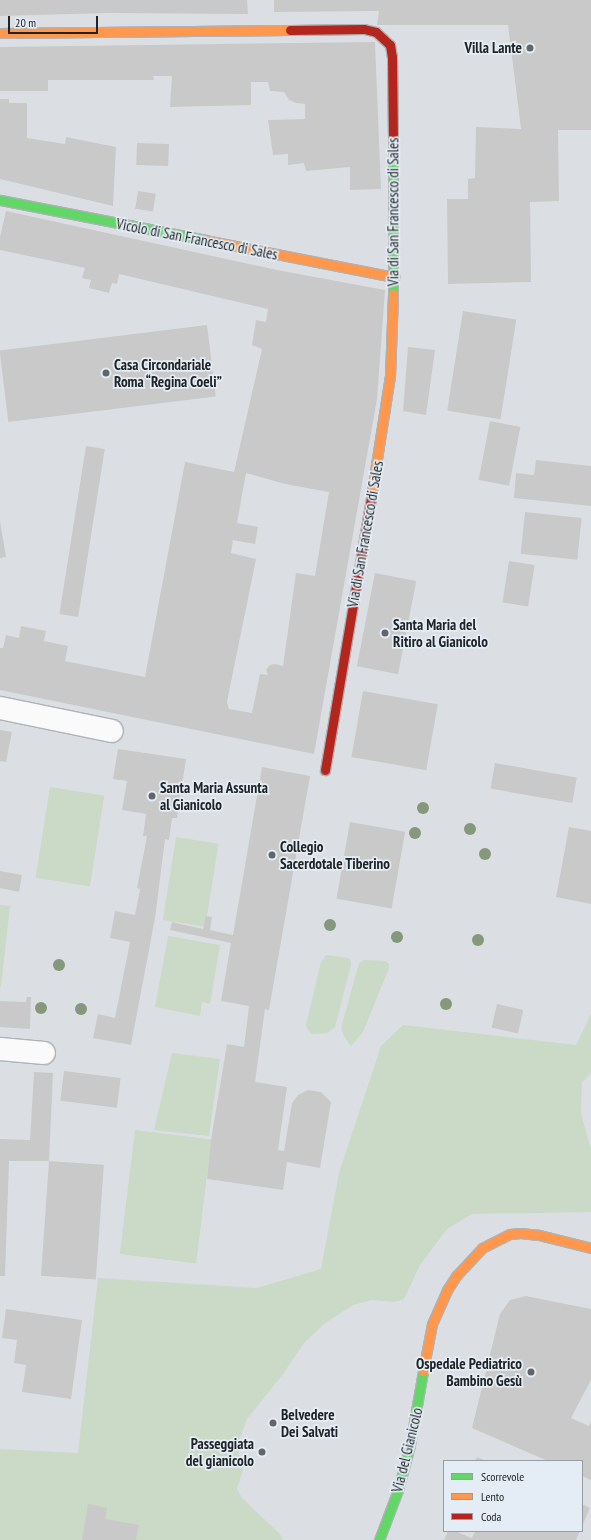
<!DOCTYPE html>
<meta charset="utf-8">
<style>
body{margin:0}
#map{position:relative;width:591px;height:1540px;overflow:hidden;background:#dbdfe4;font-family:"PT Sans Narrow",sans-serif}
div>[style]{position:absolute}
.green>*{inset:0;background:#cbd9c7;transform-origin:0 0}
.building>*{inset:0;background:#c9c9ca;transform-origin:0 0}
.roads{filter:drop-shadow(1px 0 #afb2b6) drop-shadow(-1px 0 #afb2b6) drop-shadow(0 1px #afb2b6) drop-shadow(0 -1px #afb2b6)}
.street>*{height:22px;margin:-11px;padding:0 11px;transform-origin:11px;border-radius:11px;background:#fafafb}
.fast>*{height:9px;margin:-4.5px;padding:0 4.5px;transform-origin:4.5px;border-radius:4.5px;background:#63d668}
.slow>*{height:9px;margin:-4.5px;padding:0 4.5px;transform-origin:4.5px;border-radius:4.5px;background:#ff974d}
.jam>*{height:9px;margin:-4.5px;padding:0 4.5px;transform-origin:4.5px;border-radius:4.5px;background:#b3261e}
.trees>*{width:12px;height:12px;margin:-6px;border-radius:50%;background:#85987b}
.dots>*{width:11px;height:11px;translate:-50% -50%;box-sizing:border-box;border:2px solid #e4edf5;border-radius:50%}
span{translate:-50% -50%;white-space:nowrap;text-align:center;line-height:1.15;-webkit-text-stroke:3.5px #e4edf5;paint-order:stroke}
.poi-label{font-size:15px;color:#212427;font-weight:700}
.right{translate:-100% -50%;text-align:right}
.left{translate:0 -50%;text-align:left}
.street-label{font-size:15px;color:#212427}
.legend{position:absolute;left:443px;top:1460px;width:140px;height:72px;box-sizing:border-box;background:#e4edf5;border:1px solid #969da3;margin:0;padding:5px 7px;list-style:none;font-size:12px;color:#212427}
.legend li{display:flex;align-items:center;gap:8px;height:20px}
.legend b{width:20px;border:1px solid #969da3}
.scale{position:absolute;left:8px;top:16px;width:90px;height:18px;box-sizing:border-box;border:2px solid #212427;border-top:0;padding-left:5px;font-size:12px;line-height:14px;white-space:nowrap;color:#212427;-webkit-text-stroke:3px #e4edf5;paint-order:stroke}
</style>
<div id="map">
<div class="green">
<i style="left:50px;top:787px;width:55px;height:92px;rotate:9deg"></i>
<i style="left:176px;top:837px;width:43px;height:84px;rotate:9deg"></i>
<i style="clip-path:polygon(0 905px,10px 906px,1px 987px,0 987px)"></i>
<i style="clip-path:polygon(168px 936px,220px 945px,210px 1004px,202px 1002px,200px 1016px,155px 1007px)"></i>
<i style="clip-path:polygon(326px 955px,349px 958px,351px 962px,351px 965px,335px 1027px,327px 1033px,312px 1034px,307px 1029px,306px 1025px,321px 962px)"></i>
<i style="clip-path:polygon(364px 960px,386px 961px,389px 964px,389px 968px,363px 1032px,351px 1046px,344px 1036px,341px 1028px,359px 963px)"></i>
<i style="clip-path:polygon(591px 1014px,591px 1073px,582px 1082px,581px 1114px,591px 1149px,591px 1212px,472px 1214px,447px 1229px,420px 1265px,404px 1299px,394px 1302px,372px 1300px,353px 1305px,324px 1324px,304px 1343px,283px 1374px,247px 1419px,237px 1446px,243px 1470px,237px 1489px,243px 1499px,280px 1534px,283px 1540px,0 1540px,0 1449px,78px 1453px,98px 1278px,257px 1288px,321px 1269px,339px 1173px,381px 1046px,403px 1025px,576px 1045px)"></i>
<i style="clip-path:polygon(172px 1053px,220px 1059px,209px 1136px,154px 1130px)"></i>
<i style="left:135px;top:1130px;width:77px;height:125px;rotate:7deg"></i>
</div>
<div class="building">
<i style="clip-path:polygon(0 0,247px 0,248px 14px,108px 13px,0 16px)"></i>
<i style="clip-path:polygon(274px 0,591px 0,591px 130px,558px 130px,559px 201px,530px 202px,531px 282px,448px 284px,447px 199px,468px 199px,468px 179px,475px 178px,476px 127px,521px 129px,508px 25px,377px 25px,379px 11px,274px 12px)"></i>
<i style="clip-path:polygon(375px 42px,381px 189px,350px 190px,350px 167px,306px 171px,304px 163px,288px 165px,288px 154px,273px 155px,268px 120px,305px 119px,305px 104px,296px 103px,289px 100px,284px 92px,270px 91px,268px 82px,251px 82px,251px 105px,170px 107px,172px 76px,153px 76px,154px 80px,48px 80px,48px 91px,0 91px,0 47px)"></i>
<i style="clip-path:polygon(0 99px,9px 99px,9px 103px,27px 103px,27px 138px,65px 144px,66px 137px,116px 147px,113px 206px,0 179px)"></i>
<i style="left:137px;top:143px;width:32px;height:22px;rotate:2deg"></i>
<i style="left:138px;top:191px;width:18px;height:18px;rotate:9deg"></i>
<i style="clip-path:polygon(evenodd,6px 211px,277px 270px,385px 290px,377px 399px,314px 754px,0 690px,0 648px,3px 648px,6px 635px,19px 638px,21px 626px,46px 631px,44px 641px,68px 646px,65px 661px,145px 677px,185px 462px,234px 472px,262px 349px,252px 345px,256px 320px,266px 322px,268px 309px,119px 274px,117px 284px,112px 283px,109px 293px,89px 288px,91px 280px,82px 278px,85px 268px,0 250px,0 237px,6px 211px,246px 473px,285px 484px,329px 492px,315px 576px,296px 573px,283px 666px,275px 664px,270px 665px,266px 670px,268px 675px,260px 674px,252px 713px,229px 709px,227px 702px,256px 559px,231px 553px,233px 540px,255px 544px,258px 527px,237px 523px,246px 473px)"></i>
<i style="left:463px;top:311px;width:54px;height:101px;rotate:9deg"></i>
<i style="left:207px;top:325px;width:72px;height:209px;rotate:83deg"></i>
<i style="clip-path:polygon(408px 347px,435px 350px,426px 415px,403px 411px)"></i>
<i style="left:490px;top:421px;width:31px;height:60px;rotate:11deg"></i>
<i style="left:86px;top:446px;width:19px;height:170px;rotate:9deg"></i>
<i style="clip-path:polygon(536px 460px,591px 466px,591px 506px,514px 498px,516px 473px,534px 475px)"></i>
<i style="left:525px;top:512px;width:57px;height:42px;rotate:6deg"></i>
<i style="clip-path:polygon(0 521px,6px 557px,0 558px)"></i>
<i style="left:509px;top:561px;width:26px;height:42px;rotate:9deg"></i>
<i style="left:375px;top:573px;width:42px;height:95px;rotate:11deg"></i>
<i style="left:363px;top:691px;width:76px;height:67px;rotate:10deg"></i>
<i style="clip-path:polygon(0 730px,12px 732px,6px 762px,0 761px)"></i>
<i style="clip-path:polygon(118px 749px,186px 759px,177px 818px,172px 818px,169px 840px,165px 839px,155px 918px,131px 1045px,93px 1038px,98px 1014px,115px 1018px,130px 942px,110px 938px,115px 911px,135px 915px,140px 889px,137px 888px,147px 836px,143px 836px,146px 814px,122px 810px,127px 781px,113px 779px)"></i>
<i style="left:495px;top:763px;width:83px;height:26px;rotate:10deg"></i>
<i style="clip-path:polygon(262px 767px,310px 776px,269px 1010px,265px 1009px,255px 1082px,287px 1087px,278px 1150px,284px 1151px,292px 1103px,298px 1095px,308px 1090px,321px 1092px,331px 1102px,320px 1168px,287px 1162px,283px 1190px,207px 1179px,211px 1140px,227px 1044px,244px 1047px,249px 1006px,221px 1001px,231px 943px,170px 930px,172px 922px,203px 929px,206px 916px,212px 917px,210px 930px,233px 935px)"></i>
<i style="left:350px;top:822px;width:56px;height:78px;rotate:10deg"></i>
<i style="clip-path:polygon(569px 827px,591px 831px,591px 904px,556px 897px)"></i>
<i style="clip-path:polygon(0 871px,22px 875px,19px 892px,0 888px)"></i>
<i style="clip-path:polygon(27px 997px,31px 997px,30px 1029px,0 1027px,0 1001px,26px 1002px)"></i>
<i style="left:497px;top:1004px;width:27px;height:24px;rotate:13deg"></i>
<i style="left:64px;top:1071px;width:57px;height:30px;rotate:7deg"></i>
<i style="clip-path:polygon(34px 1072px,53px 1073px,49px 1161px,9px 1161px,5px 1276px,0 1276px,0 1139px,30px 1140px)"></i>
<i style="left:49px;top:1161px;width:55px;height:115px;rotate:4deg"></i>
<i style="clip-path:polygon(526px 1296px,591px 1309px,591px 1380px,571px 1418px,589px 1426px,591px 1421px,591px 1480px,582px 1476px,582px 1461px,548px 1461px,472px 1428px,500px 1314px,510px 1300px)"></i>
<i style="clip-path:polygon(6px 1309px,82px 1320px,71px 1399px,22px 1392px,26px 1365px,14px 1363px,17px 1340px,2px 1338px)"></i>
<i style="clip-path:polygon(477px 1457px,486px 1461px,475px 1461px)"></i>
<i style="clip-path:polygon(88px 1504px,107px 1508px,105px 1519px,139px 1525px,136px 1540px,82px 1540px)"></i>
<i style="clip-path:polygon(582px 1504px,590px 1508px,582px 1526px)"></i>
<i style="clip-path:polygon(448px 1531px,455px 1531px,472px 1538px,475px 1531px,580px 1531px,576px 1540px,444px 1540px)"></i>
</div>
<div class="roads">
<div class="street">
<i style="left:0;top:708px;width:114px;rotate:11.6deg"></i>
<i style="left:0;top:1049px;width:44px;rotate:5.2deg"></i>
</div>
<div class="fast">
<i style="left:393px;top:134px;width:160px;rotate:90deg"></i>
<i style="left:0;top:200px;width:209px;rotate:11deg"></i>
<i style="left:379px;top:1540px;width:53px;rotate:-69.2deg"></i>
<i style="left:398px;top:1490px;width:47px;rotate:-75.1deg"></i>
<i style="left:410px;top:1445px;width:75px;rotate:-80deg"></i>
</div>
<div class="slow">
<i style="left:0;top:33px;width:290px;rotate:-0.6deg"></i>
<i style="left:205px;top:240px;width:193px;rotate:11.1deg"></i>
<i style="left:371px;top:497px;width:122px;rotate:-81.1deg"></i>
<i style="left:390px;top:376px;width:82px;rotate:-87.9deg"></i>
<i style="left:423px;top:1371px;width:48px;rotate:-79.2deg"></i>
<i style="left:432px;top:1324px;width:37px;rotate:-66deg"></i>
<i style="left:447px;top:1290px;width:17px;rotate:-57deg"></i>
<i style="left:456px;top:1276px;width:38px;rotate:-47deg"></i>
<i style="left:482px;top:1248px;width:31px;rotate:-27deg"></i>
<i style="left:510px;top:1234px;width:10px;rotate:-6deg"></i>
<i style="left:520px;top:1233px;width:19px;rotate:6deg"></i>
<i style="left:539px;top:1235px;width:54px;rotate:14deg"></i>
</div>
<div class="jam">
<i style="left:290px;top:30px;width:74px;rotate:-0.8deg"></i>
<i style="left:364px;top:29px;width:12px;rotate:14deg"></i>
<i style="left:376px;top:32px;width:19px;rotate:43deg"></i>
<i style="left:390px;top:45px;width:12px;rotate:81deg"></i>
<i style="left:392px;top:57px;width:77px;rotate:89.3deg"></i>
<i style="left:325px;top:770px;width:277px;rotate:-80.4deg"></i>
</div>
</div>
<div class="trees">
<i style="left:423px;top:808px"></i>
<i style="left:470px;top:829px"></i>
<i style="left:415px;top:833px"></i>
<i style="left:485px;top:854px"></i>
<i style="left:330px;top:925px"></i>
<i style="left:397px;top:937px"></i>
<i style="left:478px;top:940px"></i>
<i style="left:59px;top:965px"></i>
<i style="left:446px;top:1004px"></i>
<i style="left:41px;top:1008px"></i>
<i style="left:81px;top:1009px"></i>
</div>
<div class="dots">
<i style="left:530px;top:48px;background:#626569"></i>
<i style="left:106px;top:373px;background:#626569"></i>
<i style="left:385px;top:633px;background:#626569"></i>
<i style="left:152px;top:796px;background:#626569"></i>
<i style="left:272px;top:855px;background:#626569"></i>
<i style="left:531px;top:1372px;background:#626569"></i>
<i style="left:273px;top:1423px;background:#626569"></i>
<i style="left:262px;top:1452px;background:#626569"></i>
</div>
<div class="poi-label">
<span class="right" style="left:522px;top:48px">Villa Lante</span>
<span class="left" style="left:114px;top:373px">Casa Circondariale<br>Roma “Regina Coeli”</span>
<span class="left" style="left:393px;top:633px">Santa Maria del<br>Ritiro al Gianicolo</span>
<span class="left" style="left:160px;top:796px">Santa Maria Assunta<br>al Gianicolo</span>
<span class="left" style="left:280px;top:855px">Collegio<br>Sacerdotale Tiberino</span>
<span class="right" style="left:522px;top:1372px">Ospedale Pediatrico<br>Bambino Gesù</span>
<span class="left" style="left:281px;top:1423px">Belvedere<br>Dei Salvati</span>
<span class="right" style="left:254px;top:1452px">Passeggiata<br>del gianicolo</span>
</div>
<div class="street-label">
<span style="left:393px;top:212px;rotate:-90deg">Via di San Francesco di Sales</span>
<span style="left:197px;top:239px;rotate:11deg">Vicolo di San Francesco di Sales</span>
<span style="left:365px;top:534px;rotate:-80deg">Via di San Francesco di Sales</span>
<span style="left:407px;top:1450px;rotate:-76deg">Via del Gianicolo</span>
</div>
<ul class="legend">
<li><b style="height:5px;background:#63d668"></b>Scorrevole</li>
<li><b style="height:5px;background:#ff974d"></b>Lento</li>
<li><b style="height:5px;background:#b3261e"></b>Coda</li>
</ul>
<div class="scale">20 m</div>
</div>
